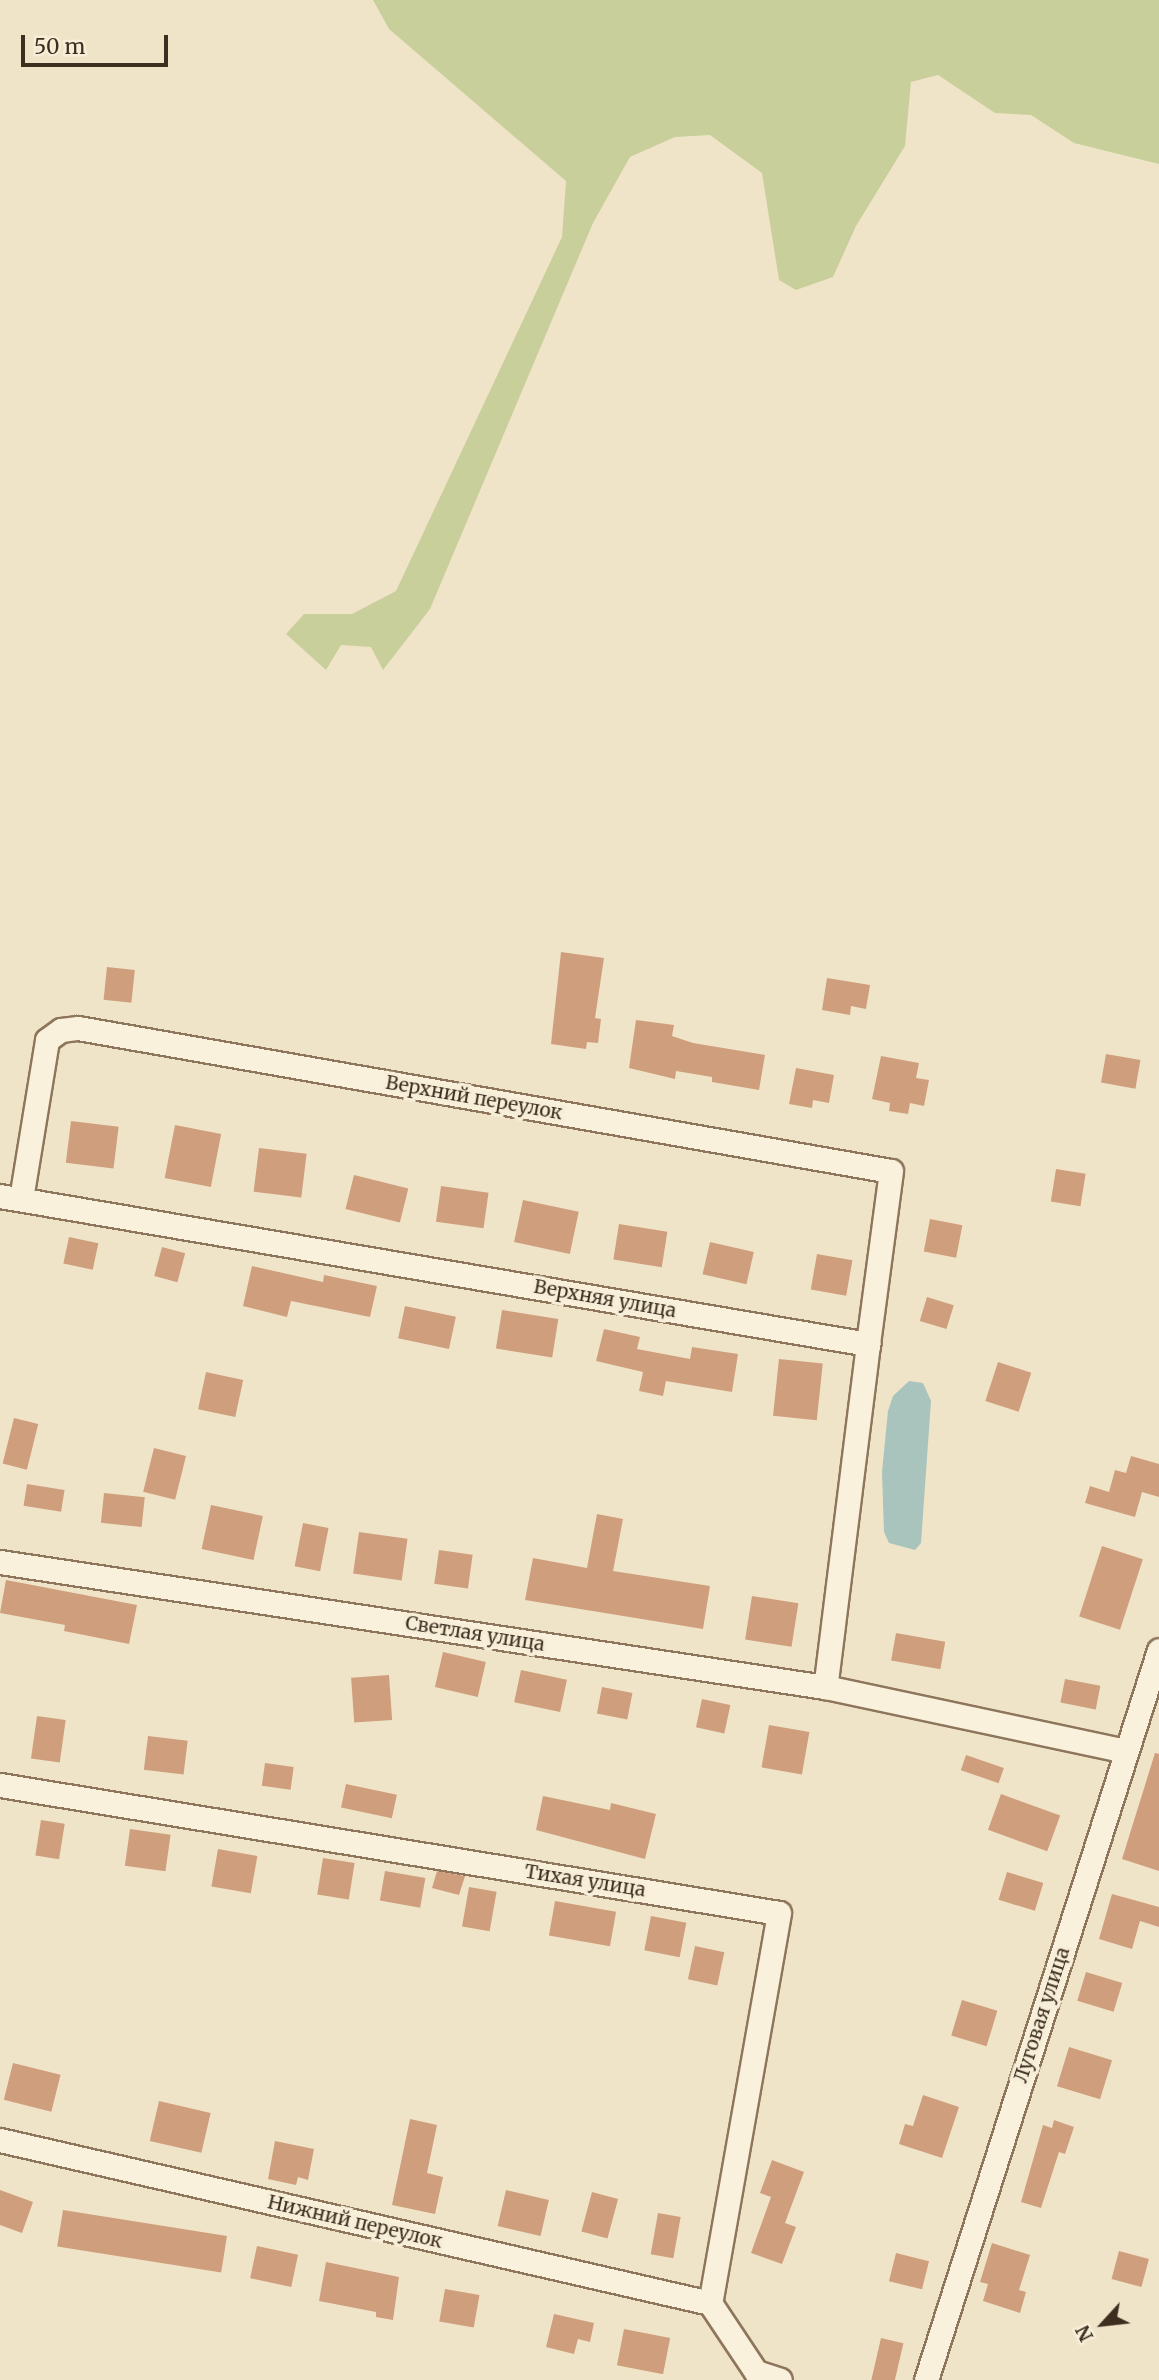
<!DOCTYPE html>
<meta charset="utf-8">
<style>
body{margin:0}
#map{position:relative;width:1159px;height:2380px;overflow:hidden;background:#f0e4c8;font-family:Merriweather,serif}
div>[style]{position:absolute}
.green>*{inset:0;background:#c9cf9b}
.water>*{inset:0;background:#a9c4bc}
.building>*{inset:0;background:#cf9f7d;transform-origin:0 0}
.roads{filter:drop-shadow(2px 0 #8d765c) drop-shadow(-2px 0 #8d765c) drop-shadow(0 2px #8d765c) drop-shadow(0 -2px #8d765c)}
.minor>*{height:23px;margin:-11.5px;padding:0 11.5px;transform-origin:11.5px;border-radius:11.5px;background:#faf1dc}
span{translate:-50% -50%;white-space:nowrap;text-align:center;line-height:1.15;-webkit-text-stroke:7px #f7eed8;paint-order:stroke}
.street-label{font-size:19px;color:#3d2e20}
.north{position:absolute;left:1068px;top:2289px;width:70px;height:70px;-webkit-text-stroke:5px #f7eed8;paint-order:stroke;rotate:243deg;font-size:19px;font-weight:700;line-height:28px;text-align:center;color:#3d2e20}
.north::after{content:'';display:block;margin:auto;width:24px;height:32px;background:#3d2e20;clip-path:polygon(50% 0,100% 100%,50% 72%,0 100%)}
.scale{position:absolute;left:21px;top:35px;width:147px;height:32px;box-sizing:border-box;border:4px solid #3d2e20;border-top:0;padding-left:9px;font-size:21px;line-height:24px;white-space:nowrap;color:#3d2e20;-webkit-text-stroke:5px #f7eed8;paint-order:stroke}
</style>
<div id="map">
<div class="green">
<i style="clip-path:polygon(373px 0,1159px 0,1159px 164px,1074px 143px,1031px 115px,995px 113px,938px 75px,911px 82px,905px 146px,856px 226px,833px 277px,796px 290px,779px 280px,762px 173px,710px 135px,675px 137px,630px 157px,593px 223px,430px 609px,383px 670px,371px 647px,341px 645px,326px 670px,286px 634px,304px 614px,352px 614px,396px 591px,562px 237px,566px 181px,389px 29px)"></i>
</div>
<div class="water">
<i style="clip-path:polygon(909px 1381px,923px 1383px,931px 1401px,921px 1543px,915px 1550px,889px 1543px,884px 1532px,882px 1472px,888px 1411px,893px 1396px)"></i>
</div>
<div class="building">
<i style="clip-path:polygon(561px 952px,604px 958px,595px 1018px,601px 1019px,598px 1043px,587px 1042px,586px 1049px,551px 1044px)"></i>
<i style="left:107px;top:967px;width:28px;height:33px;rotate:6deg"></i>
<i style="clip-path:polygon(827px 978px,870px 985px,866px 1009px,851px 1006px,850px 1015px,822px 1010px)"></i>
<i style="clip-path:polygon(636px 1020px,674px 1025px,672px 1036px,693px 1043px,765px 1055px,759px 1090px,712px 1082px,712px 1077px,676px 1071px,675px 1079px,629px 1068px)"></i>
<i style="left:1106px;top:1054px;width:35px;height:29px;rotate:10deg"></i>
<i style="clip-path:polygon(881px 1056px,919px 1063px,916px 1078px,929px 1080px,924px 1106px,910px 1103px,908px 1114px,889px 1111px,890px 1103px,872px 1099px)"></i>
<i style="clip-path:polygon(796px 1068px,834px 1075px,829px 1103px,813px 1100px,812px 1108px,789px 1104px)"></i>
<i style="left:71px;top:1121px;width:48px;height:42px;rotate:7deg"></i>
<i style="left:175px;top:1125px;width:47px;height:54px;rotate:11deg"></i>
<i style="left:259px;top:1148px;width:48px;height:44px;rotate:7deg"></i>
<i style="left:1056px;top:1169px;width:30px;height:33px;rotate:9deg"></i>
<i style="left:354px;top:1175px;width:56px;height:35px;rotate:14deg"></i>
<i style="left:441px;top:1186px;width:48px;height:36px;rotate:8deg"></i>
<i style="left:523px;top:1200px;width:57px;height:43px;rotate:12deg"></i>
<i style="left:930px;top:1219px;width:33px;height:33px;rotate:11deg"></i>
<i style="left:619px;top:1224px;width:49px;height:36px;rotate:9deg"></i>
<i style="left:69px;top:1237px;width:30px;height:27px;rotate:12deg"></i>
<i style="left:710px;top:1242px;width:45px;height:33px;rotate:13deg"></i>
<i style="left:162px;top:1247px;width:24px;height:30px;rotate:15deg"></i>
<i style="left:817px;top:1254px;width:36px;height:36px;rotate:10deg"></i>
<i style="clip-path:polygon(252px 1266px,323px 1282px,324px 1275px,377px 1286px,370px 1317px,291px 1301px,287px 1317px,243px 1306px)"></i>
<i style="left:927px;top:1297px;width:28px;height:25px;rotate:17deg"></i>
<i style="left:405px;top:1306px;width:52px;height:33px;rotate:12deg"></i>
<i style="left:502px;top:1310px;width:57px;height:39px;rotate:9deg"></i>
<i style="clip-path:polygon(604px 1329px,640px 1337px,637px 1349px,690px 1359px,692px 1347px,738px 1354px,732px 1392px,666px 1381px,663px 1396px,639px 1391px,643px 1372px,596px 1361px)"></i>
<i style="left:779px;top:1359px;width:44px;height:57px;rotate:6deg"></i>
<i style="left:998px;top:1362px;width:35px;height:41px;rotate:18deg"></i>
<i style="left:206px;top:1372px;width:38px;height:38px;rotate:12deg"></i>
<i style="left:14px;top:1418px;width:25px;height:47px;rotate:14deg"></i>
<i style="left:154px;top:1448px;width:33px;height:45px;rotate:14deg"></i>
<i style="clip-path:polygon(1131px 1456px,1159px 1464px,1159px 1497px,1142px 1492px,1135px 1517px,1085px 1503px,1090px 1486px,1109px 1492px,1115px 1470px,1126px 1473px)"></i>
<i style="left:27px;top:1484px;width:38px;height:22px;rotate:9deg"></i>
<i style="left:104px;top:1493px;width:41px;height:30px;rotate:6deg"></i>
<i style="left:211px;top:1505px;width:53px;height:45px;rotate:12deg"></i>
<i style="clip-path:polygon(597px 1514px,623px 1519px,613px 1571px,710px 1586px,703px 1629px,525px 1600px,533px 1558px,587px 1568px)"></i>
<i style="left:303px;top:1523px;width:26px;height:44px;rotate:11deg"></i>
<i style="left:359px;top:1532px;width:49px;height:42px;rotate:8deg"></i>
<i style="left:1102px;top:1546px;width:43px;height:74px;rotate:18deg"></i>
<i style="left:439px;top:1550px;width:34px;height:34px;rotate:8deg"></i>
<i style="clip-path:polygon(6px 1580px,137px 1605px,129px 1644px,64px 1631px,65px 1625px,0 1613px)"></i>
<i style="left:752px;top:1596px;width:47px;height:44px;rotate:9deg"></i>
<i style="left:896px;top:1633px;width:50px;height:28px;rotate:10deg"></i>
<i style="left:443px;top:1652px;width:44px;height:36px;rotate:13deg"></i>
<i style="left:521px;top:1670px;width:47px;height:33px;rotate:12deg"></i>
<i style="left:389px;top:1675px;width:45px;height:38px;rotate:86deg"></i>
<i style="left:1065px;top:1679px;width:36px;height:24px;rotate:11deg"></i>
<i style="left:602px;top:1687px;width:31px;height:27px;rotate:11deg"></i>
<i style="left:702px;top:1699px;width:29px;height:29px;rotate:12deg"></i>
<i style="left:37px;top:1716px;width:29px;height:43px;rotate:8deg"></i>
<i style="left:769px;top:1725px;width:41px;height:43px;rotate:10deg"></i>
<i style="left:148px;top:1736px;width:40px;height:34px;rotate:7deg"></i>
<i style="clip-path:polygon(1155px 1753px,1159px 1754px,1159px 1871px,1122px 1859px)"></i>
<i style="left:966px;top:1755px;width:40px;height:16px;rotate:19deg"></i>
<i style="left:265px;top:1763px;width:29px;height:23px;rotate:8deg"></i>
<i style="left:346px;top:1784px;width:52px;height:24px;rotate:12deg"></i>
<i style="left:1001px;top:1794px;width:63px;height:38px;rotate:20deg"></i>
<i style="clip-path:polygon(543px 1796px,610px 1810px,611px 1803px,656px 1814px,645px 1859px,536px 1830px)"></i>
<i style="left:41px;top:1820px;width:24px;height:36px;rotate:9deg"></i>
<i style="left:130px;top:1829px;width:41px;height:37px;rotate:8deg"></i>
<i style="left:218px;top:1849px;width:40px;height:38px;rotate:10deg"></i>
<i style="left:323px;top:1858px;width:32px;height:37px;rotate:9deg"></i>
<i style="left:385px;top:1871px;width:41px;height:30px;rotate:10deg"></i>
<i style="clip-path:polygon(437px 1871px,465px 1876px,459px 1895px,432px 1888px)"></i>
<i style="left:1007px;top:1872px;width:38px;height:29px;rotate:17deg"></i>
<i style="left:469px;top:1887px;width:28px;height:40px;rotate:10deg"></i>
<i style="clip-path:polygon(1112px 1894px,1159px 1907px,1159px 1927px,1140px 1921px,1132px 1949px,1099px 1939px)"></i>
<i style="left:555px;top:1901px;width:62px;height:35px;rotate:10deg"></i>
<i style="left:651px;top:1916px;width:36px;height:35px;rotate:11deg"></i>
<i style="left:695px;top:1946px;width:30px;height:34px;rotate:12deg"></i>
<i style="left:1086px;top:1972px;width:38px;height:30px;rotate:17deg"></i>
<i style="left:962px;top:2000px;width:37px;height:37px;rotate:17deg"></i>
<i style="left:1069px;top:2047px;width:45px;height:41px;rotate:17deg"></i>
<i style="left:13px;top:2063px;width:49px;height:38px;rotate:14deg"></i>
<i style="clip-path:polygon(923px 2095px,959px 2107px,942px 2158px,899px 2144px,905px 2124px,913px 2126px)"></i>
<i style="left:159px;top:2101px;width:53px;height:41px;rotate:13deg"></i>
<i style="clip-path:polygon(410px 2119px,437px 2125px,427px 2173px,443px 2177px,435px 2214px,392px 2205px)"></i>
<i style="clip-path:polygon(1054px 2120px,1074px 2127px,1065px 2154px,1059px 2152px,1041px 2208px,1021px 2202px,1043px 2125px,1052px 2128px)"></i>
<i style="clip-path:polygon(275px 2141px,314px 2149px,308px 2180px,298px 2177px,296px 2185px,268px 2179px)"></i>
<i style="clip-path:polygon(772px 2160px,804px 2172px,785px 2223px,796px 2227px,782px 2264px,751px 2253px,771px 2197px,760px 2193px)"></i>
<i style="clip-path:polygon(0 2190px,33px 2202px,22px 2233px,0 2225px)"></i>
<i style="left:506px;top:2190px;width:44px;height:37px;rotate:13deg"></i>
<i style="left:592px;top:2192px;width:27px;height:41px;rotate:15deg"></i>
<i style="left:63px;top:2210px;width:166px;height:37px;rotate:9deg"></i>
<i style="left:658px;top:2213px;width:23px;height:42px;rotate:10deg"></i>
<i style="clip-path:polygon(992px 2243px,1030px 2255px,1019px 2290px,1026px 2292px,1020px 2313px,983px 2301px,988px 2284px,980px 2282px)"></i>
<i style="left:257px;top:2246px;width:42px;height:33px;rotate:12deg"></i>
<i style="left:1119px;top:2251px;width:31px;height:29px;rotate:15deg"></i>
<i style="left:896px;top:2253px;width:34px;height:29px;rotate:14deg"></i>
<i style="clip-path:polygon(326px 2262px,399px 2277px,393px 2320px,376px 2317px,376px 2312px,319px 2301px)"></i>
<i style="left:445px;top:2289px;width:35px;height:33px;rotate:10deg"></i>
<i style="clip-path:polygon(554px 2314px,594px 2323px,590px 2342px,578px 2339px,574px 2354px,546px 2347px)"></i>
<i style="left:624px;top:2329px;width:47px;height:37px;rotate:11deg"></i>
<i style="left:881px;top:2338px;width:23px;height:43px;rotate:13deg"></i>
</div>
<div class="roads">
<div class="minor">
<i style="left:0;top:1196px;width:881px;rotate:9.68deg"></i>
<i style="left:868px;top:1344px;width:346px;rotate:97.1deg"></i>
<i style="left:21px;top:1199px;width:161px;rotate:-80.7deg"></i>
<i style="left:47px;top:1040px;width:17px;rotate:-36deg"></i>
<i style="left:61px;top:1030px;width:17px;rotate:-7deg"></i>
<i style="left:78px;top:1028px;width:825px;rotate:9.98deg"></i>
<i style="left:891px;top:1171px;width:175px;rotate:97.6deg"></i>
<i style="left:0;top:1562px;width:834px;rotate:8.62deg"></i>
<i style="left:825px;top:1687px;width:308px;rotate:12deg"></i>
<i style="left:0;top:1785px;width:789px;rotate:9.33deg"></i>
<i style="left:779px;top:1913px;width:396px;rotate:100deg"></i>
<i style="left:0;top:2140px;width:728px;rotate:12.93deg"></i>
<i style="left:710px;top:2303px;width:83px;rotate:56.3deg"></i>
<i style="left:756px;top:2372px;width:25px;rotate:18deg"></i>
<i style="left:926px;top:2380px;width:766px;rotate:-72.3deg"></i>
</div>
</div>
<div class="street-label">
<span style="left:474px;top:1098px;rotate:10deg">Верхний переулок</span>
<span style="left:605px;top:1299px;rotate:10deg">Верхняя улица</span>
<span style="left:475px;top:1634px;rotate:9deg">Светлая улица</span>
<span style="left:585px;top:1881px;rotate:9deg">Тихая улица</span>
<span style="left:1042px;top:2015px;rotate:-72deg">Луговая улица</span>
<span style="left:355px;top:2222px;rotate:13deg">Нижний переулок</span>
</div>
<div class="north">N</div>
<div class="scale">50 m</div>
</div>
